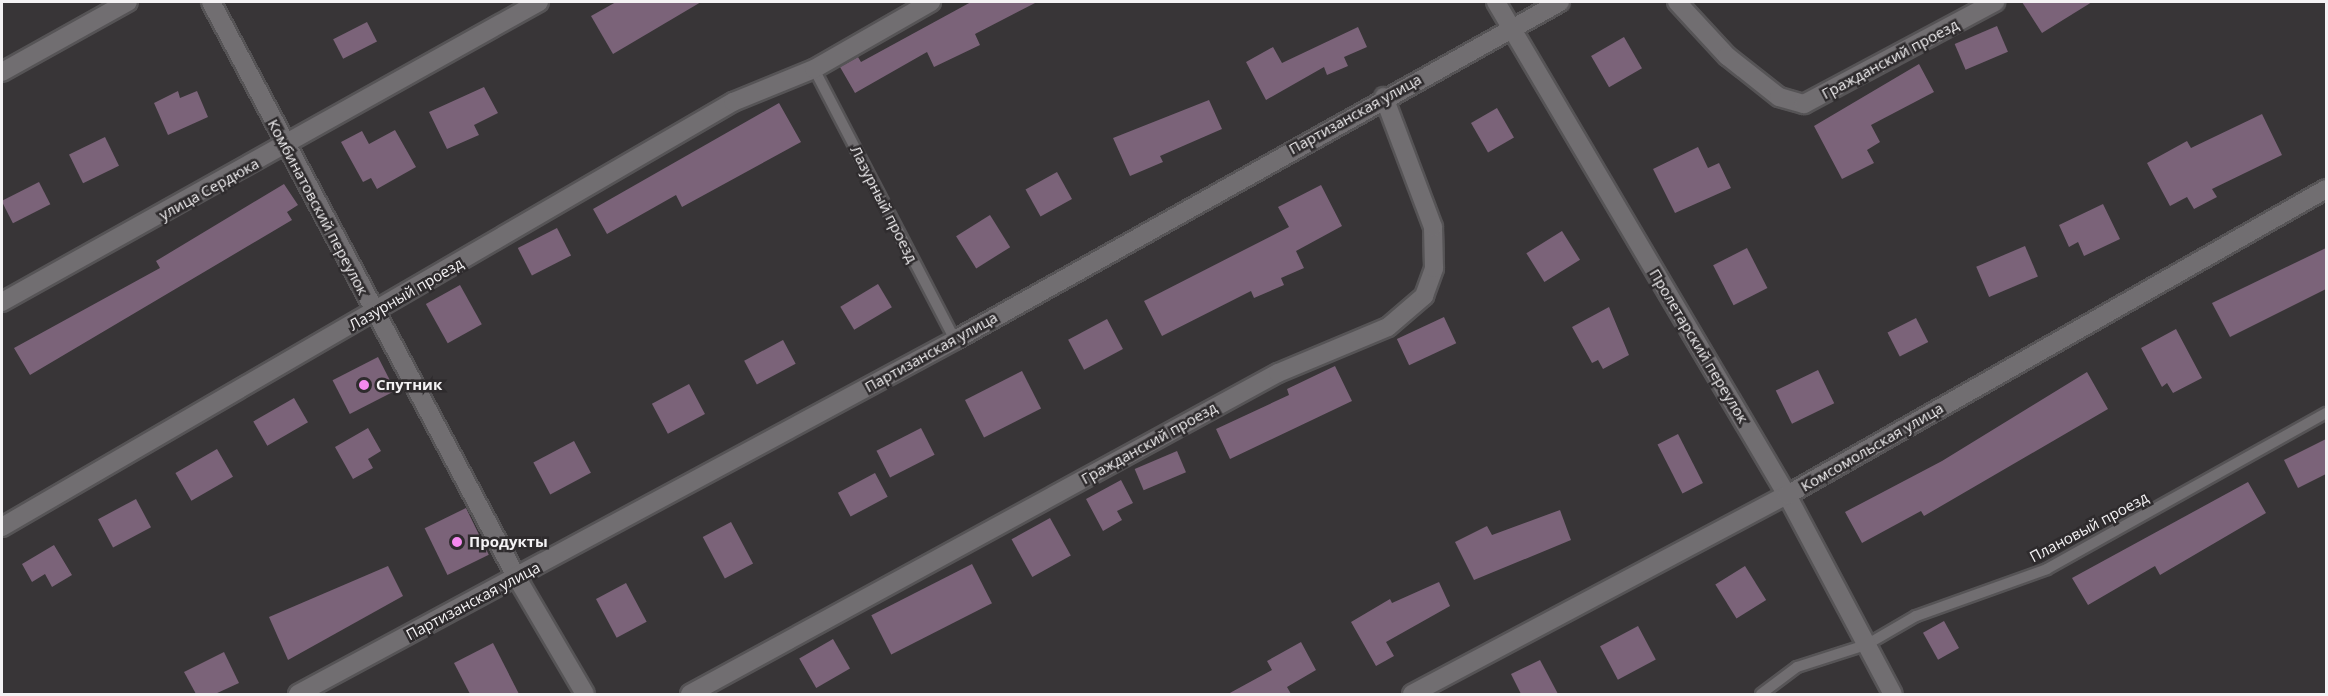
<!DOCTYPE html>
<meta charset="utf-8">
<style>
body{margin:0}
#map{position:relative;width:2328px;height:696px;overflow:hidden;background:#383537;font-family:"Open Sans",sans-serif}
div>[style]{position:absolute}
.building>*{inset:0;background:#7b6379;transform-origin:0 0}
.roads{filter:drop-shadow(2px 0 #565456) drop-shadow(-2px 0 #565456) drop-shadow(0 2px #565456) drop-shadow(0 -2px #565456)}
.lane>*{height:10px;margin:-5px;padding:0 5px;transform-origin:5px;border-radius:5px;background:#716e71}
.street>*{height:18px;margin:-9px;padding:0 9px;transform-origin:9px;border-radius:9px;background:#716e71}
.dots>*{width:16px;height:16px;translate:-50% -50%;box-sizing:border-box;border:3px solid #2e2b2d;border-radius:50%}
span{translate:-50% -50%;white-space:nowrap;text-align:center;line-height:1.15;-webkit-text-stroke:5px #2e2b2d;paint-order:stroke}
.street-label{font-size:15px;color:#f4f2f4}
.poi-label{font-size:15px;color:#f4f2f4;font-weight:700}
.left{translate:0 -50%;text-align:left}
.frame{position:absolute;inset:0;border:3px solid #f4f2f4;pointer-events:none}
</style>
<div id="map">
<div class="building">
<i style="clip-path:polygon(616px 2px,701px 2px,613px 54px,591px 16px)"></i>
<i style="clip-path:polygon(971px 2px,1037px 2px,975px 34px,980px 45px,934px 67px,927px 52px,855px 93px,840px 67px,858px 57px,861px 62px)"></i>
<i style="clip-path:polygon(2022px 2px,2092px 2px,2042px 33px)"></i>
<i style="left:367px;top:22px;width:22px;height:38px;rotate:63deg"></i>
<i style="left:1997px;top:26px;width:28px;height:46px;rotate:67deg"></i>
<i style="clip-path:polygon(1358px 27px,1367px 47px,1344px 57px,1348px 66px,1327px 75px,1324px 67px,1266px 100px,1246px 62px,1273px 47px,1282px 63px)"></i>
<i style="left:1624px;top:37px;width:36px;height:38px;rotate:60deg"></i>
<i style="clip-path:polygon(1919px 64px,1934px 92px,1871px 125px,1880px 142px,1867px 150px,1874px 163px,1842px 179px,1814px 126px)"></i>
<i style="clip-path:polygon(484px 87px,498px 113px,474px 125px,479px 135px,447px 149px,429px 112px)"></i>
<i style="clip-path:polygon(178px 91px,180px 98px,197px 91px,208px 117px,168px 135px,154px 103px)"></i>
<i style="clip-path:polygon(1209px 100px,1222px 129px,1160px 156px,1163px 162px,1130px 176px,1113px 138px)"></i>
<i style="clip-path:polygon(779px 103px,801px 142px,682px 207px,676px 195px,607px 234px,593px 209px)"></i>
<i style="left:1497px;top:108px;width:34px;height:30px;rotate:60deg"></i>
<i style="clip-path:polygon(2262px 114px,2282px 155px,2212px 189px,2217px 197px,2194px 209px,2187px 197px,2170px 206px,2147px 163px,2187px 141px,2191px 148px)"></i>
<i style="clip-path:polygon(395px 130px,416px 167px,377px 189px,371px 178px,363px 182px,341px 142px,362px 131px,369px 144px)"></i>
<i style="left:105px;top:137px;width:32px;height:40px;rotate:64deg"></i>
<i style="clip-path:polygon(1698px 147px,1708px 168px,1719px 163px,1731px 188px,1675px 213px,1653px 169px)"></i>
<i style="left:1057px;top:172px;width:31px;height:36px;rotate:61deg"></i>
<i style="left:39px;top:182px;width:25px;height:42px;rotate:63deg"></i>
<i style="clip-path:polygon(284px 184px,298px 205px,287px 212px,292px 220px,30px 375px,14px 348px,160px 268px,156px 261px)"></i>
<i style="clip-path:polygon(1321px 185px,1342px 226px,1296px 251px,1304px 268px,1281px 278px,1284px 285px,1254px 298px,1251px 291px,1162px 336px,1144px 301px,1289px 227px,1278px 207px)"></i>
<i style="clip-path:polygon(2103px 204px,2120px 239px,2084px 256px,2078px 242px,2069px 247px,2059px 225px)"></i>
<i style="left:990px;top:215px;width:38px;height:40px;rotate:58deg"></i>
<i style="left:557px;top:228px;width:31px;height:44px;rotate:63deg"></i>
<i style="left:1562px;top:231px;width:34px;height:42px;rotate:58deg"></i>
<i style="left:2025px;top:246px;width:33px;height:53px;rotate:67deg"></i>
<i style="left:1747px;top:248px;width:45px;height:38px;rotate:63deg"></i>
<i style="clip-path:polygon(2326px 248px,2326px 289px,2230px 337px,2212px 303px)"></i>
<i style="left:878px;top:284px;width:27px;height:44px;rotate:59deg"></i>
<i style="left:460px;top:285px;width:45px;height:39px;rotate:61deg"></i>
<i style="clip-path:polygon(1609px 307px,1629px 355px,1603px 369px,1598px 360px,1592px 363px,1572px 327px)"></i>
<i style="left:1444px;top:317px;width:29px;height:52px;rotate:65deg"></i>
<i style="left:1916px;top:318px;width:27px;height:32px;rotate:63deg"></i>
<i style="left:1107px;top:319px;width:34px;height:44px;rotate:62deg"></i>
<i style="clip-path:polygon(2176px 329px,2202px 378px,2173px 393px,2167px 383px,2162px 387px,2141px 348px)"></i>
<i style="left:783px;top:340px;width:27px;height:44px;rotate:62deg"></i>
<i style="left:378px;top:357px;width:38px;height:51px;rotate:63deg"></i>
<i style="clip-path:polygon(1335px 366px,1352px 401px,1230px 459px,1216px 429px,1289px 395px,1287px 389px)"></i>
<i style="left:1818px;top:370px;width:37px;height:47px;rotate:64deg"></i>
<i style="left:1022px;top:371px;width:42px;height:64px;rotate:63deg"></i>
<i style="clip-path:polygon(2087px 372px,2108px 409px,1924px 516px,1921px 511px,1862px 543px,1845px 512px,1942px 461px)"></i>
<i style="left:689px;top:384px;width:34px;height:42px;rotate:62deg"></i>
<i style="left:294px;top:398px;width:28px;height:47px;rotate:60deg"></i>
<i style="clip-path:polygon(368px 428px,381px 451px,368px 459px,373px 468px,353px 479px,335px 447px)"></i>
<i style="left:921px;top:428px;width:30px;height:50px;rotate:63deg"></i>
<i style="left:1678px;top:434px;width:55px;height:23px;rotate:63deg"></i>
<i style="clip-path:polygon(2326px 439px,2326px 474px,2298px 488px,2284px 460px)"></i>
<i style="left:574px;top:441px;width:36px;height:46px;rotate:62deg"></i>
<i style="left:217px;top:449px;width:32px;height:48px;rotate:60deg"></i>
<i style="left:1177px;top:451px;width:23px;height:46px;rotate:67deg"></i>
<i style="left:875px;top:473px;width:27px;height:42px;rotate:62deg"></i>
<i style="clip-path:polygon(1121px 480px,1133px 503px,1117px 511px,1122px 520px,1103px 531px,1086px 499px)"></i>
<i style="clip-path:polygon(2248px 482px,2266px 513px,2160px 575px,2155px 566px,2088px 605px,2072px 578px)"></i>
<i style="left:136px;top:499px;width:32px;height:43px;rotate:62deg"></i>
<i style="left:466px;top:508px;width:52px;height:46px;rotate:64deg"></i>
<i style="clip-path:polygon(1560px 510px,1571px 540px,1474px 580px,1455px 542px,1487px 526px,1492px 535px)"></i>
<i style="left:1050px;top:518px;width:43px;height:44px;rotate:61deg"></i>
<i style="left:731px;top:522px;width:47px;height:32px;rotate:62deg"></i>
<i style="clip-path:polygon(54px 545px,72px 575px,52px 587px,45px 574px,32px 582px,22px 564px)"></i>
<i style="left:972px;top:564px;width:44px;height:113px;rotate:63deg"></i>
<i style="clip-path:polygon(388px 566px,403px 596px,288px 660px,269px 617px)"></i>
<i style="left:1745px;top:566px;width:40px;height:35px;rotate:58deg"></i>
<i style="clip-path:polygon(1439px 582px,1450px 606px,1386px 642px,1394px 656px,1376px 666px,1351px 622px,1390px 599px,1392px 603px)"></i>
<i style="left:626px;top:583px;width:44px;height:34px;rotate:62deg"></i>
<i style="left:1944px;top:621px;width:31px;height:24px;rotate:61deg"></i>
<i style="left:1638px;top:626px;width:38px;height:43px;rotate:62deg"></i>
<i style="left:833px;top:639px;width:34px;height:39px;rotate:60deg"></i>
<i style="clip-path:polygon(1301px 642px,1316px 670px,1287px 687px,1291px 694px,1228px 694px,1272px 670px,1267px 661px)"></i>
<i style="clip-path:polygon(493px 643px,519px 694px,470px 694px,454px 663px)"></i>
<i style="clip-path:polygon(224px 652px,239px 683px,215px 694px,196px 694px,184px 672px)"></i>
<i style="clip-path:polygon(1540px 660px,1558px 694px,1521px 694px,1511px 674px)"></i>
</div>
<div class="roads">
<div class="lane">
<i style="left:814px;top:69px;width:305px;rotate:62.5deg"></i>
<i style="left:1761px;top:694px;width:45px;rotate:-36.9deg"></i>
<i style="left:1797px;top:667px;width:72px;rotate:-17.7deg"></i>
<i style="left:1866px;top:645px;width:58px;rotate:-30.1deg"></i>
<i style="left:1916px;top:616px;width:139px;rotate:-19.7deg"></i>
<i style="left:2047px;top:569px;width:320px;rotate:-29.2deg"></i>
</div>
<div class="street">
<i style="left:211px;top:2px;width:652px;rotate:62.02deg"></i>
<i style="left:517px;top:578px;width:134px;rotate:59.6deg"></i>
<i style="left:1496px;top:2px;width:572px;rotate:59.45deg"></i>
<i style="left:1787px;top:495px;width:225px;rotate:62deg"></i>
<i style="left:1677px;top:2px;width:74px;rotate:47.2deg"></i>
<i style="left:1727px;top:56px;width:66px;rotate:38.3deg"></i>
<i style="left:1779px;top:97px;width:26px;rotate:16deg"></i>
<i style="left:1804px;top:104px;width:217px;rotate:-28.1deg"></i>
<i style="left:2px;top:72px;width:144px;rotate:-29.1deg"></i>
<i style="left:2px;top:302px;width:615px;rotate:-29.19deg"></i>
<i style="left:2px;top:527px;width:846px;rotate:-30.17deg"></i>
<i style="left:733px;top:102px;width:87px;rotate:-22.2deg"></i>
<i style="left:814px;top:69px;width:135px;rotate:-29.8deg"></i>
<i style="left:298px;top:694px;width:746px;rotate:-28.32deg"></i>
<i style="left:955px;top:340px;width:693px;rotate:-29.19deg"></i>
<i style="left:690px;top:694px;width:670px;rotate:-28.63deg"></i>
<i style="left:1278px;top:373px;width:119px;rotate:-22.7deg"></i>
<i style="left:1388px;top:327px;width:48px;rotate:-40.7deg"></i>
<i style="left:1424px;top:296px;width:30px;rotate:-70deg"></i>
<i style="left:1434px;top:268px;width:41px;rotate:-91.4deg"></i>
<i style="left:1433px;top:227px;width:139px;rotate:-110.7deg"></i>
<i style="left:1412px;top:694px;width:425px;rotate:-28deg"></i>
<i style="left:1787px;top:495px;width:620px;rotate:-29.58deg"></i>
</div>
</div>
<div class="dots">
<i style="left:364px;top:385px;background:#f589ef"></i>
<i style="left:457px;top:542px;background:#f589ef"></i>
</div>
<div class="street-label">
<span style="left:1890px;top:59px;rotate:-28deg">Гражданский проезд</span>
<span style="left:1355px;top:114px;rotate:-29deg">Партизанская улица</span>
<span style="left:209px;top:189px;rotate:-29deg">улица Сердюка</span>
<span style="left:884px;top:204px;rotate:63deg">Лазурный проезд</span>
<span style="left:318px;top:207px;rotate:62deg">Комбинатовский переулок</span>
<span style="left:406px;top:294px;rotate:-30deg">Лазурный проезд</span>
<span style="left:1699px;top:346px;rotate:59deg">Пролетарский переулок</span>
<span style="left:931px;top:352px;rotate:-29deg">Партизанская улица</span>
<span style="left:1149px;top:443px;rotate:-29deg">Гражданский проезд</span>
<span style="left:1872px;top:447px;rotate:-30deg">Комсомольская улица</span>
<span style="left:2089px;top:527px;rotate:-28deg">Плановый проезд</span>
<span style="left:473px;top:601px;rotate:-28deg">Партизанская улица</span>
</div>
<div class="poi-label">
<span class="left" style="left:376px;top:385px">Спутник</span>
<span class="left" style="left:469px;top:542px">Продукты</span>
</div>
<div class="frame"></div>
</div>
